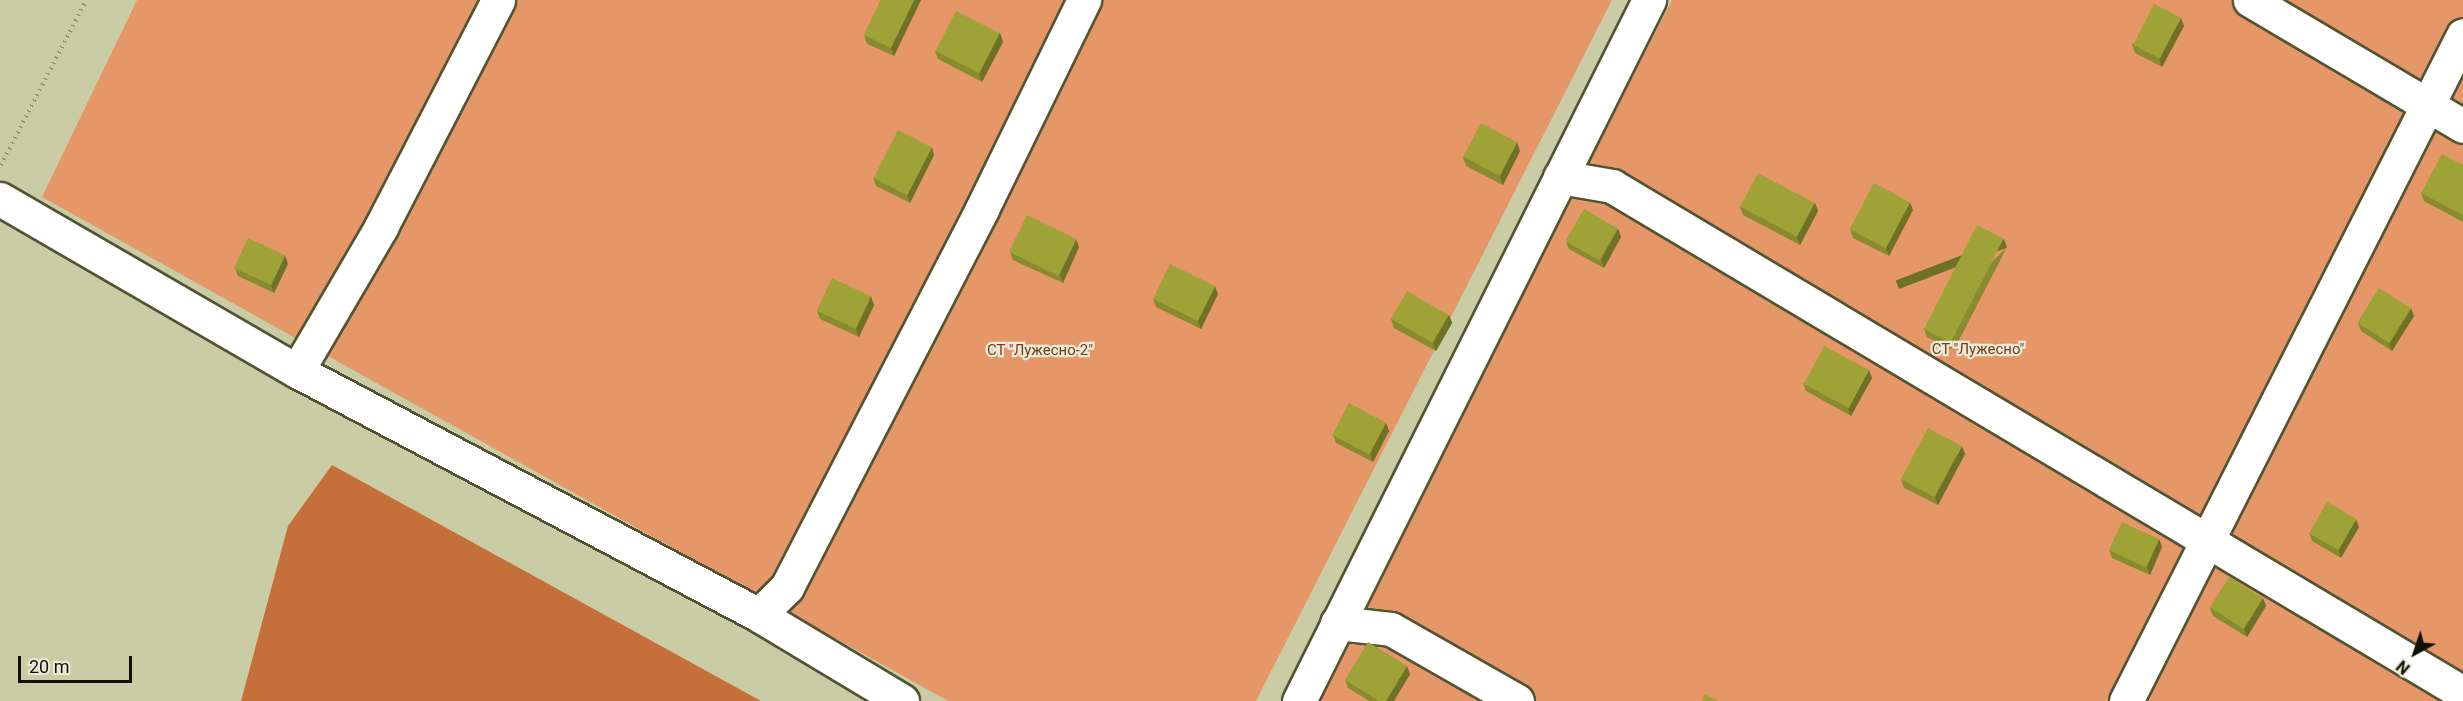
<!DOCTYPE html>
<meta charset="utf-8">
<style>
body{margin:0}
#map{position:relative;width:2463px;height:701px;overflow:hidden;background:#cacca6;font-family:Roboto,sans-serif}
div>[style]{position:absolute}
.green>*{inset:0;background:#e69768}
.forest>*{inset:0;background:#c5703a}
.path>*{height:4px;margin-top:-2px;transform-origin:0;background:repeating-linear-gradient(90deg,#919274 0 1.5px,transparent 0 6px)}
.roads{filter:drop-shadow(2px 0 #525432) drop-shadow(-2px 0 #525432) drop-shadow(0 2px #525432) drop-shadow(0 -2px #525432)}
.minor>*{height:33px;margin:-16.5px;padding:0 16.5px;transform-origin:16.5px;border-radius:16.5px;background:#fff}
.wall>*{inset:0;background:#898b2f}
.shaded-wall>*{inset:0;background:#6f7126;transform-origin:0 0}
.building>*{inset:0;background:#9fa237;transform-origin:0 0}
span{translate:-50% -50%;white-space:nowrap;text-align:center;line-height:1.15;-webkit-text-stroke:4.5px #eaebd8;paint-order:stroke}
.park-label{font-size:15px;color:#773d17}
.north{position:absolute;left:2385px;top:623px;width:60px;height:60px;-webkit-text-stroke:4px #eaebd8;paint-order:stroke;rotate:220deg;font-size:16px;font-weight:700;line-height:24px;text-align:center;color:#111205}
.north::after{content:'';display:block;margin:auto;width:21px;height:27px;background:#111205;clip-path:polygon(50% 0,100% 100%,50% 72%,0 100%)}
.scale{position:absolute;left:18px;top:656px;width:114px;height:27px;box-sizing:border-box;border:3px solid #111205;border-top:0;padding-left:8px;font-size:18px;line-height:21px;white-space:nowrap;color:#111205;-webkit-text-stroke:4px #eaebd8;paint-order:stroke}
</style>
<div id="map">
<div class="green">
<i style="clip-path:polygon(137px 0,1612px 0,1256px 701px,948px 701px,42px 197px)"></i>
<i style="clip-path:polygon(1672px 0,2463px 0,2463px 701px,1314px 701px)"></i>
</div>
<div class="forest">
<i style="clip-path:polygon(332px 465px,761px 701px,241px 701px,288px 526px)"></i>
</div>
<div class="path">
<i style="left:1px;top:165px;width:186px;rotate:-62.7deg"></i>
</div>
<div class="roads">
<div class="minor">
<i style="left:2250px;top:0;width:247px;rotate:30.6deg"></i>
<i style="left:1560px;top:177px;width:53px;rotate:9.8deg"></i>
<i style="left:1612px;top:186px;width:991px;rotate:30.79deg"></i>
<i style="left:0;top:199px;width:343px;rotate:30.1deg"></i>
<i style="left:297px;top:371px;width:522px;rotate:27.84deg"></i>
<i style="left:759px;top:615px;width:167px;rotate:31deg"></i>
<i style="left:297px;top:371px;width:167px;rotate:-59.7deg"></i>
<i style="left:381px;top:227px;width:255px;rotate:-62.7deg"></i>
<i style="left:759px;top:615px;width:40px;rotate:-45deg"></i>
<i style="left:787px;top:587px;width:425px;rotate:-62.7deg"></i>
<i style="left:982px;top:209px;width:233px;rotate:-64deg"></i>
<i style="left:1337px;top:623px;width:54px;rotate:6.3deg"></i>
<i style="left:1391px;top:629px;width:145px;rotate:29.7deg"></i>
<i style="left:1299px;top:701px;width:784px;rotate:-63.47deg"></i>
<i style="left:2126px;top:701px;width:746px;rotate:-63.16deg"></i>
</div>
</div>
<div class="wall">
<i style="clip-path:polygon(881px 0,921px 0,894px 56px,867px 44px,864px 35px)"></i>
<i style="clip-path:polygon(2184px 26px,2162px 67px,2135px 53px,2132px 44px)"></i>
<i style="clip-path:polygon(1000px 33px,1003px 42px,982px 82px,938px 59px,935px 51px)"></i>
<i style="clip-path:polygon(1520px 151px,1503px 185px,1466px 166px,1463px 157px)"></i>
<i style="clip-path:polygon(934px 155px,910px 203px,876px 186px,873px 178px)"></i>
<i style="clip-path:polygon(2463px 165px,2463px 222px,2424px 201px,2421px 193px)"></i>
<i style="clip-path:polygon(1815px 203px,1818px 211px,1800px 245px,1743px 215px,1740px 207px)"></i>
<i style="clip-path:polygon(1913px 210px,1889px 256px,1853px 238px,1850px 229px)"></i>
<i style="clip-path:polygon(1618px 229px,1621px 237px,1604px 268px,1569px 249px,1566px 241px)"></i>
<i style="clip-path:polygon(1079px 247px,1063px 283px,1013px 260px,1010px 252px)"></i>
<i style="clip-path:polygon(2007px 247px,1954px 350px,1927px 337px,1924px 329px)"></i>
<i style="clip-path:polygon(288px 264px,274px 293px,238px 276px,235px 268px)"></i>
<i style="clip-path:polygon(1218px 294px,1201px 329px,1156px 307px,1153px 299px)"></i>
<i style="clip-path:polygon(874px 305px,859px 337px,820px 319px,817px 311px)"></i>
<i style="clip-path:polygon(1449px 315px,1452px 323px,1436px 351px,1394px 328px,1391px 319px)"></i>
<i style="clip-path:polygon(2414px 316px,2392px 351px,2361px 331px,2358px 323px)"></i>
<i style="clip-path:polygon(1872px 378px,1851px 416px,1806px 391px,1803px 383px)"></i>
<i style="clip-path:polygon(1386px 423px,1389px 431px,1373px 462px,1336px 443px,1333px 435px)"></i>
<i style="clip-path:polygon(1965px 454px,1938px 505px,1904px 488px,1901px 479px)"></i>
<i style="clip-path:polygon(2359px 527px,2341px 558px,2312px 541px,2309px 533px)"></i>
<i style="clip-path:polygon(2159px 539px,2162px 547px,2150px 575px,2112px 558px,2109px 550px)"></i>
<i style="clip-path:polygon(2263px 598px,2266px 606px,2247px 637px,2213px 616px,2210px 608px)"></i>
<i style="clip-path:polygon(1410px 674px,1394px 701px,1369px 701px,1348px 688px,1345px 680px)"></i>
</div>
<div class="shaded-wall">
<i style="clip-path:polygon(914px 0,921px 0,894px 56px,891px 48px)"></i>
<i style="clip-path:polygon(2181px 18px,2184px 26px,2162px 67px,2159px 59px)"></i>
<i style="clip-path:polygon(1000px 33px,1003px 42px,982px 82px,979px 74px)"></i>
<i style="clip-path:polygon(1517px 142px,1520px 151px,1503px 185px,1500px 177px)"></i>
<i style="clip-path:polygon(932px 147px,934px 155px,910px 203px,907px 195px)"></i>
<i style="clip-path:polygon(1910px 202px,1913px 210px,1889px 256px,1886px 248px)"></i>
<i style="clip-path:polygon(1815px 203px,1818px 211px,1800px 245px,1797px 237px)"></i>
<i style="clip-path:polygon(1618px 229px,1621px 237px,1604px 268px,1601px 260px)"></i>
<i style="clip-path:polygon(1076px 239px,1079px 247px,1063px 283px,1060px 275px)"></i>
<i style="left:2004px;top:239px;width:9px;height:116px;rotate:69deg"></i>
<i style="clip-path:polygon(285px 255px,288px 264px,274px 293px,271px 285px)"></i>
<i style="clip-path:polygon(1215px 286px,1218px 294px,1201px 329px,1198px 321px)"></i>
<i style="clip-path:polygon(871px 296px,874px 305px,859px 337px,856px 329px)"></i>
<i style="clip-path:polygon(2411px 308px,2414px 316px,2392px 351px,2389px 343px)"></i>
<i style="clip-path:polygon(1449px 315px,1452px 323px,1436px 351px,1433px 343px)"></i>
<i style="clip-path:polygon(1869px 370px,1872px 378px,1851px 416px,1848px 408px)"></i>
<i style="clip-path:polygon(1386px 423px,1389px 431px,1373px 462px,1370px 454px)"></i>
<i style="clip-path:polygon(1962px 446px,1965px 454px,1938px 505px,1935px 497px)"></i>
<i style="clip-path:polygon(2356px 519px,2359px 527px,2341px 558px,2338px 550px)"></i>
<i style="clip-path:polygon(2159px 539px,2162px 547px,2150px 575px,2147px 567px)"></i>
<i style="clip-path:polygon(2263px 598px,2266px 606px,2247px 637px,2244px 629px)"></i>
<i style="clip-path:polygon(1407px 666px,1410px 674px,1394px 701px,1386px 701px)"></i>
</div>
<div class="building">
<i style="clip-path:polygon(881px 0,914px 0,891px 48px,864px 35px)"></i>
<i style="left:2154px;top:4px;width:30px;height:46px;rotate:27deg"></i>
<i style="left:956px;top:11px;width:49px;height:45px;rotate:27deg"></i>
<i style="left:1481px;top:123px;width:41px;height:38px;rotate:28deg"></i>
<i style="left:898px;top:130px;width:38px;height:54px;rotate:27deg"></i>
<i style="clip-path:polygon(2442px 154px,2463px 165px,2463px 215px,2421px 193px)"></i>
<i style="left:1758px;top:173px;width:64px;height:38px;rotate:28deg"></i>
<i style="left:1874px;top:183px;width:41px;height:52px;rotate:28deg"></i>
<i style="left:1584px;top:209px;width:39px;height:37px;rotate:30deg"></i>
<i style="left:1027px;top:215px;width:55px;height:41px;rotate:26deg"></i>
<i style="left:1977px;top:225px;width:30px;height:117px;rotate:27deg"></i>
<i style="left:248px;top:238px;width:41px;height:33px;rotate:25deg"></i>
<i style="left:1170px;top:264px;width:50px;height:39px;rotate:26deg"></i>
<i style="left:832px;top:278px;width:43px;height:36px;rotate:25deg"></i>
<i style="left:2379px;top:288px;width:38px;height:41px;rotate:32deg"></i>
<i style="left:1407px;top:291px;width:48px;height:32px;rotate:30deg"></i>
<i style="left:1824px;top:346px;width:51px;height:43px;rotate:28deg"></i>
<i style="left:1349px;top:403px;width:42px;height:36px;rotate:28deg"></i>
<i style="left:1928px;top:428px;width:38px;height:58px;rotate:28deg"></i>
<i style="left:2327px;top:502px;width:34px;height:36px;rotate:30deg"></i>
<i style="left:2122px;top:522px;width:41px;height:31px;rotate:25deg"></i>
<i style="left:2229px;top:577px;width:40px;height:36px;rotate:32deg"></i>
<i style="clip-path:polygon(1368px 642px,1407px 666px,1386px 701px,1379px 701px,1345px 680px)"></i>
<i style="clip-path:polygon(1705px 694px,1718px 701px,1702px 701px)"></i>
</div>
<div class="park-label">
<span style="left:1978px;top:350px">СТ "Лужесно"</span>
<span style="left:1040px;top:351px">СТ "Лужесно-2"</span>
</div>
<div class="north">N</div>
<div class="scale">20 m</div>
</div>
